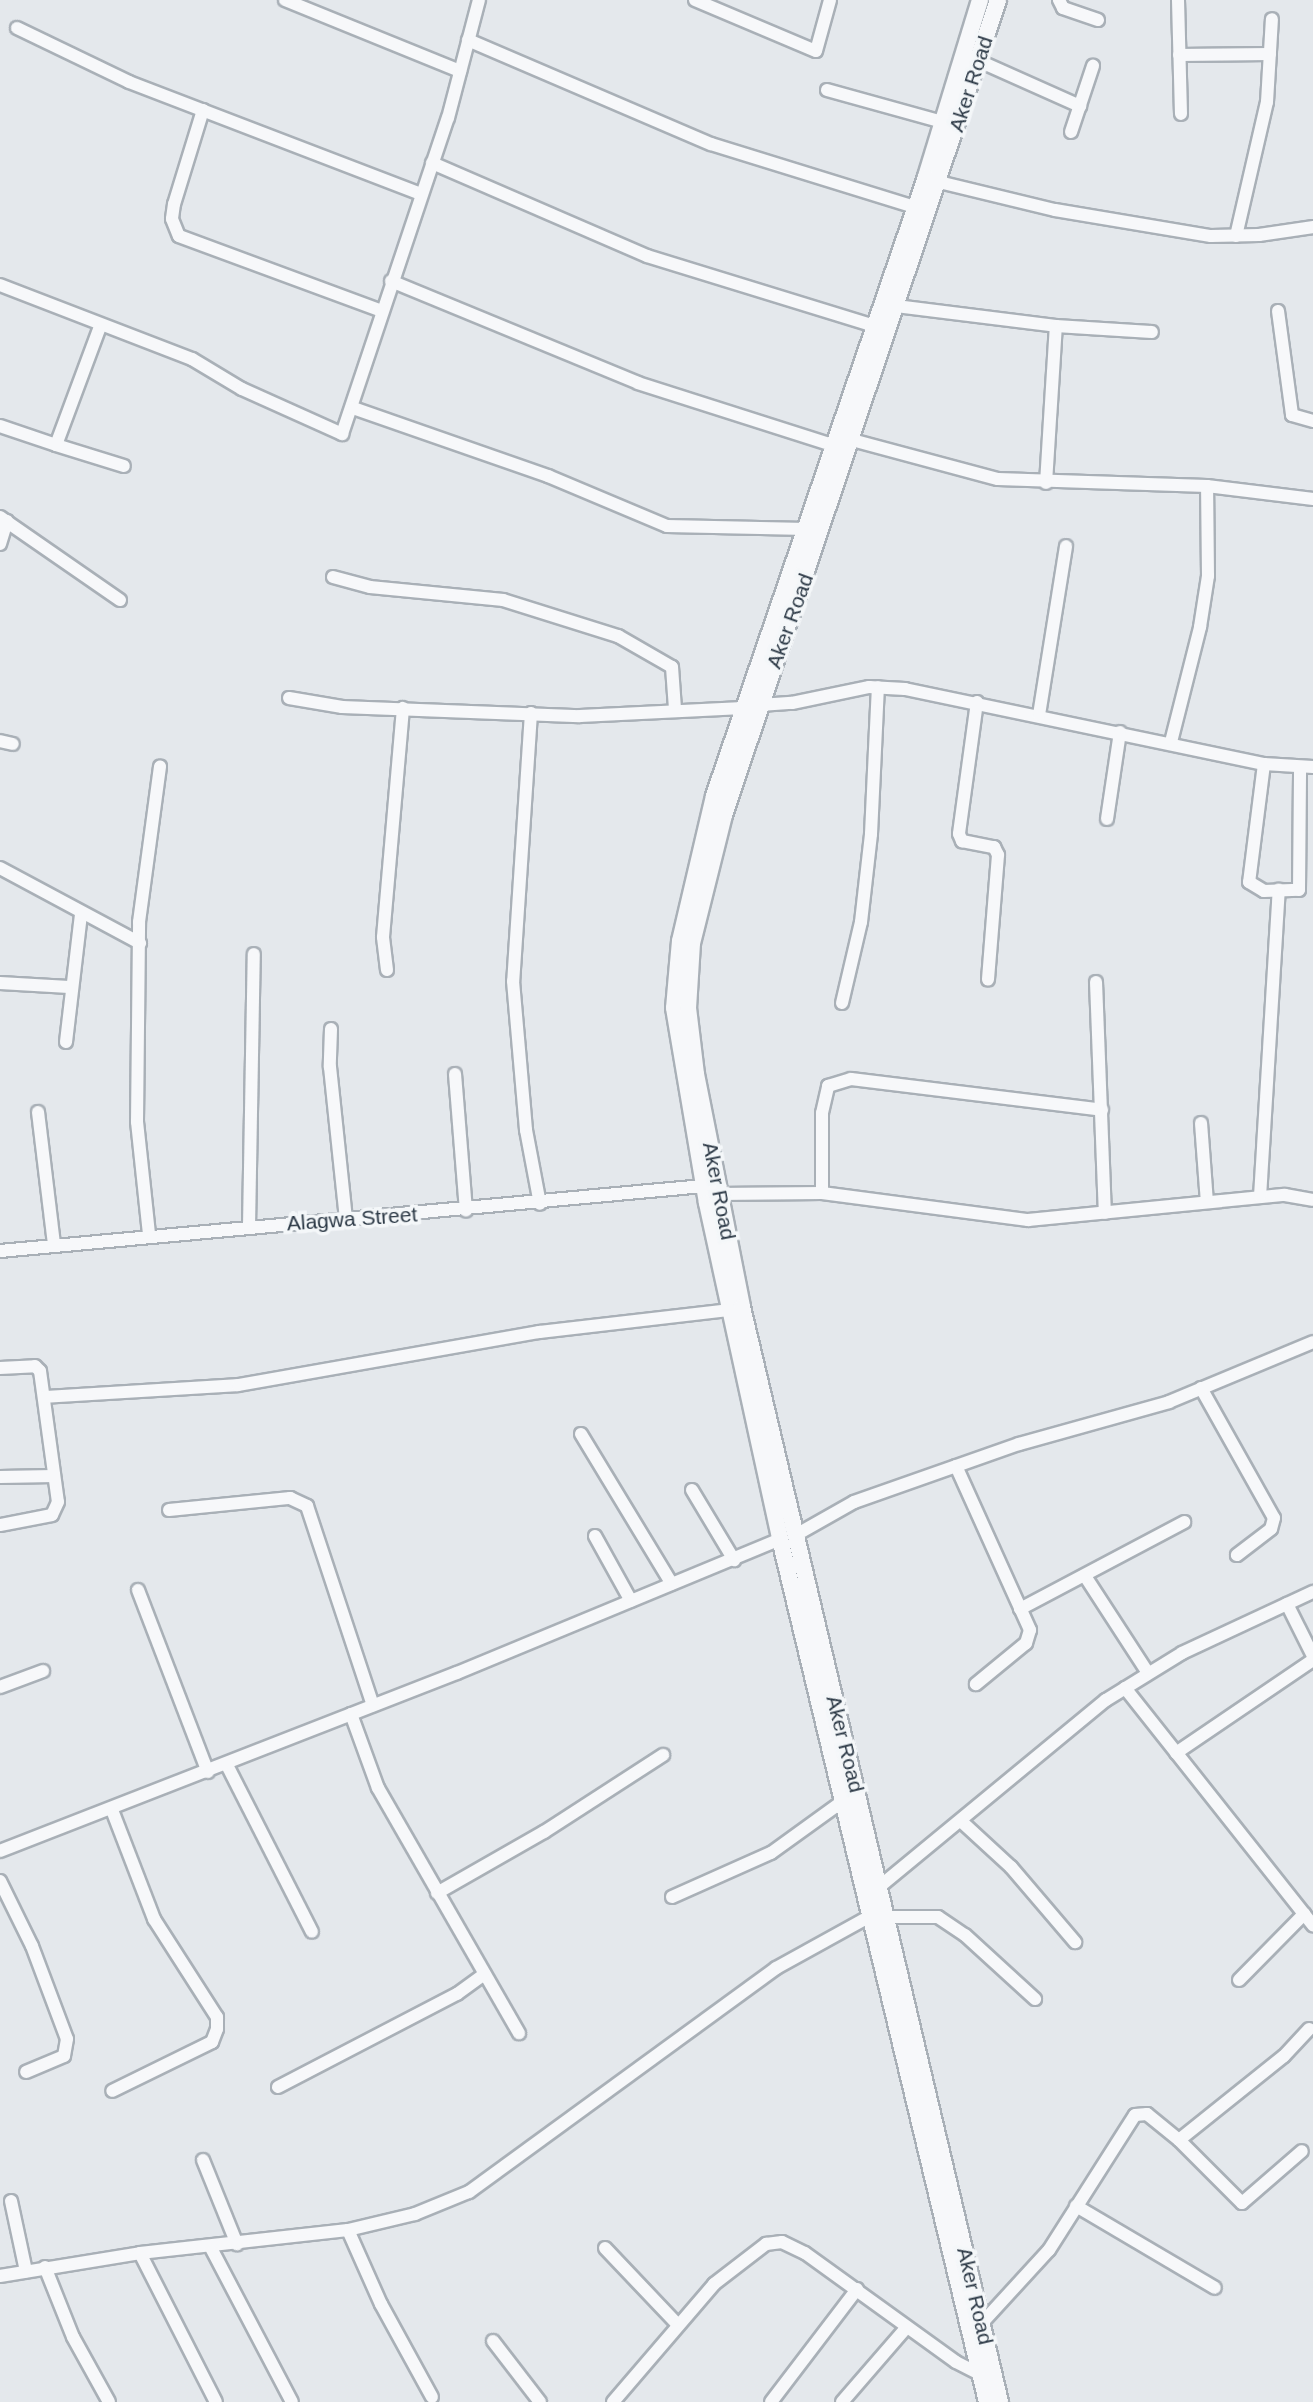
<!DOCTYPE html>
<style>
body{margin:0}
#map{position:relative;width:1313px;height:2402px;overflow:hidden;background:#e4e8ec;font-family:Helvetica,sans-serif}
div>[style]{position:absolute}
.roads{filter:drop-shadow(2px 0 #a9b0b7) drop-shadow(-2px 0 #a9b0b7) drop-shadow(0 2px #a9b0b7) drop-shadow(0 -2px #a9b0b7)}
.minor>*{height:12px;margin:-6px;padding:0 6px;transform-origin:6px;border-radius:6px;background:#f7f8fa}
.tertiary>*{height:16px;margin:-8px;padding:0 8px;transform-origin:8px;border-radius:8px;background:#f7f8fa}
span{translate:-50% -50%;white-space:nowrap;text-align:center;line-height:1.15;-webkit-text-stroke:7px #f4f7f9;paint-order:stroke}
.street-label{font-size:21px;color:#2b3845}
</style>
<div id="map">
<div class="roads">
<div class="minor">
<i style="left:285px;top:0;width:189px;rotate:22.1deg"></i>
<i style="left:695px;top:0;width:131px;rotate:22.9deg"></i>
<i style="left:816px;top:51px;width:53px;rotate:-74.6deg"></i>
<i style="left:1059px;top:0;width:9px;rotate:63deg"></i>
<i style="left:1063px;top:8px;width:37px;rotate:19deg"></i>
<i style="left:1178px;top:0;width:114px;rotate:88.5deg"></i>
<i style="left:17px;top:28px;width:124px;rotate:25.7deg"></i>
<i style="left:129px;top:82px;width:313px;rotate:21deg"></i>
<i style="left:468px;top:40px;width:264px;rotate:23.2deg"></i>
<i style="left:711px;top:144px;width:214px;rotate:17.2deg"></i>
<i style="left:1179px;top:55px;width:91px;rotate:-0.6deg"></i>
<i style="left:979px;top:61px;width:111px;rotate:24deg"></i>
<i style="left:827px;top:90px;width:119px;rotate:15.5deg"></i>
<i style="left:203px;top:110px;width:98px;rotate:107.1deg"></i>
<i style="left:174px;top:204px;width:15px;rotate:98deg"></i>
<i style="left:172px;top:219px;width:18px;rotate:68deg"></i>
<i style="left:179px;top:236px;width:216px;rotate:20.3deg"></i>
<i style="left:1071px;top:132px;width:70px;rotate:-71.6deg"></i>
<i style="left:432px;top:163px;width:234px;rotate:23.4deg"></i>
<i style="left:647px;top:256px;width:238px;rotate:17.1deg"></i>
<i style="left:939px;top:182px;width:119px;rotate:13.6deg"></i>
<i style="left:1055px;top:210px;width:158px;rotate:9.5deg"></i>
<i style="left:1211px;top:236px;width:48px;rotate:-1.2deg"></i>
<i style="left:1259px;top:235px;width:55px;rotate:-8.4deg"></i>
<i style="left:1236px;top:236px;width:138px;rotate:-77deg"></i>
<i style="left:1267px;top:102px;width:83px;rotate:-86.6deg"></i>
<i style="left:391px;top:281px;width:267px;rotate:22.4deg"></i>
<i style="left:638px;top:383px;width:207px;rotate:17.7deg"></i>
<i style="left:0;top:285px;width:206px;rotate:21.1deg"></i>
<i style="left:192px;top:359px;width:58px;rotate:31deg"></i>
<i style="left:242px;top:389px;width:110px;rotate:24.2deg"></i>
<i style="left:342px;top:434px;width:333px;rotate:-71.5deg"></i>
<i style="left:448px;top:118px;width:122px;rotate:-75.3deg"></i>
<i style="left:896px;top:306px;width:161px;rotate:7.1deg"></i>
<i style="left:1056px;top:326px;width:96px;rotate:3.6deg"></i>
<i style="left:1278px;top:311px;width:105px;rotate:82.3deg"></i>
<i style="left:1292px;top:415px;width:22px;rotate:16deg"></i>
<i style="left:353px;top:408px;width:207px;rotate:19.2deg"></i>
<i style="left:548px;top:476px;width:129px;rotate:22.8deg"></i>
<i style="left:667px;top:526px;width:140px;rotate:1.2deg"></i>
<i style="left:0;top:426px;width:59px;rotate:18.7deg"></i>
<i style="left:56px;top:445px;width:126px;rotate:-69.6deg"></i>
<i style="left:852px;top:440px;width:151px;rotate:15deg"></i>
<i style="left:998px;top:479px;width:209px;rotate:1.9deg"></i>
<i style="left:1207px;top:486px;width:107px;rotate:7deg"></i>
<i style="left:56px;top:445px;width:71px;rotate:17.2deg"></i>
<i style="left:1046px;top:483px;width:157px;rotate:-86.4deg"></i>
<i style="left:0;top:517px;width:146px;rotate:34.7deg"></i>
<i style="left:0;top:544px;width:24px;rotate:-73deg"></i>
<i style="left:333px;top:577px;width:38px;rotate:15deg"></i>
<i style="left:370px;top:587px;width:134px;rotate:5.6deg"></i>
<i style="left:503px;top:600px;width:121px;rotate:17.4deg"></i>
<i style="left:618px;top:636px;width:62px;rotate:29.9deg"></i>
<i style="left:672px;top:667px;width:42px;rotate:85.9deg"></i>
<i style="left:289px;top:698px;width:54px;rotate:9.6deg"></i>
<i style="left:342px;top:707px;width:238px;rotate:2.2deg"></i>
<i style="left:580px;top:716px;width:163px;rotate:-2.8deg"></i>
<i style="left:977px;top:702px;width:133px;rotate:97.8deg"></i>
<i style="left:959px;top:834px;width:8px;rotate:67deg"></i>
<i style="left:962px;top:841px;width:33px;rotate:11deg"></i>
<i style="left:994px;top:847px;width:9px;rotate:63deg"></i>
<i style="left:998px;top:855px;width:125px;rotate:94.6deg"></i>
<i style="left:760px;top:705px;width:32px;rotate:-4deg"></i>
<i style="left:792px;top:703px;width:79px;rotate:-11.7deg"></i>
<i style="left:869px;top:687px;width:36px;rotate:3deg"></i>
<i style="left:905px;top:689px;width:367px;rotate:11.8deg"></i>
<i style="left:1264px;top:764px;width:49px;rotate:3.5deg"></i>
<i style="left:531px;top:713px;width:269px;rotate:93.8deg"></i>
<i style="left:513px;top:981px;width:150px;rotate:85deg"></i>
<i style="left:526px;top:1130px;width:75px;rotate:79.3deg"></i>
<i style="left:1039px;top:715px;width:171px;rotate:-80.9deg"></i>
<i style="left:0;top:741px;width:13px;rotate:13deg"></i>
<i style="left:1171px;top:742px;width:119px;rotate:-75.8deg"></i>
<i style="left:1200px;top:627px;width:52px;rotate:-81.1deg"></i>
<i style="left:1208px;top:576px;width:90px;rotate:-90.6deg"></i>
<i style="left:1264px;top:764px;width:119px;rotate:97.2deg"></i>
<i style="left:1249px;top:882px;width:17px;rotate:31deg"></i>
<i style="left:1264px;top:891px;width:35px;rotate:-2deg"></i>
<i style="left:1299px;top:890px;width:122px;rotate:-89.5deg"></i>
<i style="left:1107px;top:819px;width:88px;rotate:-81.5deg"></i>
<i style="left:0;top:868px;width:159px;rotate:28.2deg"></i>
<i style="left:387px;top:970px;width:33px;rotate:-97deg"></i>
<i style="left:383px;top:937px;width:230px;rotate:-85deg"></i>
<i style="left:1096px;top:982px;width:231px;rotate:87.8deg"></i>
<i style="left:0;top:983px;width:69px;rotate:3.3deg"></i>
<i style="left:842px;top:1003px;width:83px;rotate:-76.8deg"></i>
<i style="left:861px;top:922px;width:89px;rotate:-83.5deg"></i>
<i style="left:871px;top:834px;width:147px;rotate:-87.3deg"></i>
<i style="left:331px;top:1029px;width:38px;rotate:92deg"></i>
<i style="left:330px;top:1067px;width:154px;rotate:84deg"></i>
<i style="left:66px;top:1042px;width:129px;rotate:-83.3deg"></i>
<i style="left:455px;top:1074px;width:137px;rotate:85.4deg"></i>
<i style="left:38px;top:1112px;width:134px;rotate:83.1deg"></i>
<i style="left:1201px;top:1123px;width:79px;rotate:85.7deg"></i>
<i style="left:822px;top:1193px;width:80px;rotate:-90deg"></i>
<i style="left:822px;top:1113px;width:28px;rotate:-77deg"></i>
<i style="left:828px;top:1086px;width:24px;rotate:-17deg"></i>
<i style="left:851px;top:1079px;width:253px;rotate:7deg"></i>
<i style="left:718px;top:1194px;width:104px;rotate:-0.6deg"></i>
<i style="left:822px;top:1193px;width:208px;rotate:7.5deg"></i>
<i style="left:1028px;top:1220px;width:258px;rotate:-5.6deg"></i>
<i style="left:1285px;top:1195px;width:28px;rotate:10deg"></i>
<i style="left:1260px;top:1197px;width:308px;rotate:-86.5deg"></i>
<i style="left:249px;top:1227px;width:273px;rotate:-89deg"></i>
<i style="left:149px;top:1234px;width:113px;rotate:-96.1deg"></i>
<i style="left:137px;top:1122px;width:200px;rotate:-89.4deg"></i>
<i style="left:139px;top:922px;width:157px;rotate:-82.3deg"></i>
<i style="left:0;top:1251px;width:707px;rotate:-5.28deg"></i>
<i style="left:0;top:1368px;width:35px;rotate:-3deg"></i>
<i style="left:35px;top:1366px;width:7px;rotate:45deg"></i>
<i style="left:40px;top:1371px;width:132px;rotate:82.2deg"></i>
<i style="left:58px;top:1502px;width:14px;rotate:115deg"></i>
<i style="left:52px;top:1515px;width:53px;rotate:169.1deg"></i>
<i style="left:1201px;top:1388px;width:149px;rotate:60.7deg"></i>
<i style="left:1274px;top:1518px;width:11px;rotate:105deg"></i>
<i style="left:1271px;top:1529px;width:43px;rotate:142.6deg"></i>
<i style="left:44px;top:1397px;width:194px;rotate:-3.5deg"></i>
<i style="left:238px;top:1385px;width:306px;rotate:-10deg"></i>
<i style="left:539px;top:1332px;width:191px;rotate:-6.6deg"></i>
<i style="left:581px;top:1434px;width:175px;rotate:58.8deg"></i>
<i style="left:956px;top:1466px;width:180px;rotate:65.7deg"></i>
<i style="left:1030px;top:1630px;width:14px;rotate:107deg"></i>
<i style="left:1026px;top:1643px;width:65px;rotate:140.6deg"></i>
<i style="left:0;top:1477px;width:54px;rotate:-1.1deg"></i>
<i style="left:692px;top:1490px;width:82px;rotate:59deg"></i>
<i style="left:169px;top:1510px;width:122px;rotate:-5.7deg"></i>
<i style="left:290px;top:1498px;width:19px;rotate:25deg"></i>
<i style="left:307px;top:1506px;width:210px;rotate:71.7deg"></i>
<i style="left:595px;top:1536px;width:74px;rotate:61deg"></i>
<i style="left:794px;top:1536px;width:69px;rotate:-29.5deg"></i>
<i style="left:854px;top:1502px;width:175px;rotate:-19.4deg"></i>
<i style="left:1019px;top:1444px;width:156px;rotate:-15.6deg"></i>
<i style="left:1169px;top:1402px;width:156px;rotate:-22.6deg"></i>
<i style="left:1085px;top:1576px;width:116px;rotate:57deg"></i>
<i style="left:138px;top:1590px;width:195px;rotate:69deg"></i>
<i style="left:1287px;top:1604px;width:58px;rotate:63.4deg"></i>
<i style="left:1020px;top:1609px;width:186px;rotate:-27.9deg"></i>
<i style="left:0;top:1687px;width:46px;rotate:-20.4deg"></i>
<i style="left:1125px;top:1688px;width:303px;rotate:51.6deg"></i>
<i style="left:351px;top:1714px;width:79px;rotate:70deg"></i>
<i style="left:378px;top:1788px;width:283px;rotate:60.1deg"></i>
<i style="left:1176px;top:1753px;width:166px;rotate:-34.2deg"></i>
<i style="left:227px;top:1765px;width:187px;rotate:63deg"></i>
<i style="left:112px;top:1810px;width:117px;rotate:68.9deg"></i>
<i style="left:154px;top:1919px;width:117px;rotate:57.3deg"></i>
<i style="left:217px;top:2017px;width:12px;rotate:90deg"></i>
<i style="left:217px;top:2029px;width:14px;rotate:111deg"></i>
<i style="left:212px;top:2042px;width:111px;rotate:153.9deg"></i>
<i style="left:962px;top:1822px;width:67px;rotate:42.6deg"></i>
<i style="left:1011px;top:1867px;width:99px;rotate:49.5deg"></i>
<i style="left:0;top:1851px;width:490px;rotate:-21.3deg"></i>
<i style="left:457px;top:1673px;width:350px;rotate:-22.5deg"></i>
<i style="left:0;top:1881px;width:72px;rotate:63.8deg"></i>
<i style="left:32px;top:1946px;width:99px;rotate:69.4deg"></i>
<i style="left:67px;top:2039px;width:17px;rotate:100deg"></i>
<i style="left:64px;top:2056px;width:41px;rotate:157.2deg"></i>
<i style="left:879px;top:1887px;width:294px;rotate:-39.5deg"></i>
<i style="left:1106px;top:1700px;width:89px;rotate:-31.7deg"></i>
<i style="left:1182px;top:1653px;width:145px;rotate:-25deg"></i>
<i style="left:437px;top:1893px;width:123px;rotate:-29.7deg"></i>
<i style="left:544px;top:1832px;width:142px;rotate:-32.9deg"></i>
<i style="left:672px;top:1897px;width:108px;rotate:-24deg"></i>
<i style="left:771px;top:1853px;width:89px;rotate:-35.8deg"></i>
<i style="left:887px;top:1917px;width:51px"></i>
<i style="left:938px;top:1917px;width:32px;rotate:34deg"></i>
<i style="left:965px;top:1935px;width:95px;rotate:42.4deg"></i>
<i style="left:1239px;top:1980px;width:93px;rotate:-45.4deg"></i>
<i style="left:278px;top:2087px;width:202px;rotate:-27.5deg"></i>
<i style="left:457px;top:1994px;width:34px;rotate:-36deg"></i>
<i style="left:1179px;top:2140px;width:134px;rotate:-38.7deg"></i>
<i style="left:1284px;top:2056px;width:37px;rotate:-47deg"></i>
<i style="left:203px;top:2160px;width:91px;rotate:68deg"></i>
<i style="left:11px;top:2201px;width:72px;rotate:77.9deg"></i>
<i style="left:1076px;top:2206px;width:161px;rotate:30.5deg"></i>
<i style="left:348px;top:2230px;width:81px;rotate:66deg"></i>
<i style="left:381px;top:2304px;width:106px;rotate:61.3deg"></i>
<i style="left:210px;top:2246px;width:176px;rotate:62.3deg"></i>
<i style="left:605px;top:2248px;width:106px;rotate:46.5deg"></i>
<i style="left:140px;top:2253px;width:167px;rotate:63deg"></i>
<i style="left:45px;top:2267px;width:75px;rotate:68.2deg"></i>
<i style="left:73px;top:2337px;width:74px;rotate:61deg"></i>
<i style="left:0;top:2276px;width:142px;rotate:-9.3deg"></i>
<i style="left:140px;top:2253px;width:209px;rotate:-6.3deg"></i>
<i style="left:348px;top:2230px;width:69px;rotate:-13.4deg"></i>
<i style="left:415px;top:2214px;width:58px;rotate:-22.2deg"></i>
<i style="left:469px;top:2192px;width:380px;rotate:-36.1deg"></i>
<i style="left:776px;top:1968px;width:110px;rotate:-28.9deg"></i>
<i style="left:982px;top:2323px;width:99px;rotate:-47.5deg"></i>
<i style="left:1049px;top:2250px;width:160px;rotate:-57.5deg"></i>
<i style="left:1135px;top:2115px;width:12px;rotate:-5deg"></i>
<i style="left:1147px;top:2114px;width:41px;rotate:39.1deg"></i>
<i style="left:1179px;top:2140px;width:89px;rotate:45deg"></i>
<i style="left:1242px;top:2203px;width:79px;rotate:-40.9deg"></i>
<i style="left:493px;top:2341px;width:77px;rotate:52.4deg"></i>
<i style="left:613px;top:2402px;width:155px;rotate:-49.4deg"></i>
<i style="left:714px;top:2284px;width:66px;rotate:-37.6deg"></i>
<i style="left:766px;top:2244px;width:16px;rotate:-7deg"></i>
<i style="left:782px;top:2242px;width:25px;rotate:26deg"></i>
<i style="left:805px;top:2253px;width:186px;rotate:35.8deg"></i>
<i style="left:956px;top:2362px;width:27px;rotate:27deg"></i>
<i style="left:771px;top:2402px;width:142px;rotate:-52.7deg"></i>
<i style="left:842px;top:2402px;width:99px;rotate:-49.1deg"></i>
</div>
<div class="tertiary">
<i style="left:980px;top:0;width:185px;rotate:107deg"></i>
<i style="left:926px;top:177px;width:654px;rotate:108.91deg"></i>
<i style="left:714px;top:796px;width:149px;rotate:103.2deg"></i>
<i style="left:680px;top:941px;width:67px;rotate:95.1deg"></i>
<i style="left:674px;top:1008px;width:198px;rotate:80.4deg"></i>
<i style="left:707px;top:1203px;width:344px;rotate:77.7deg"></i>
<i style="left:780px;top:1539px;width:887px;rotate:76.51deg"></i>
<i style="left:998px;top:0;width:860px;rotate:108.58deg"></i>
<i style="left:724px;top:815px;width:132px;rotate:104deg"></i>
<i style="left:692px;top:943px;width:65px;rotate:93.5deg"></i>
<i style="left:688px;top:1008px;width:66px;rotate:83.1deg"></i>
<i style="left:696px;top:1074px;width:237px;rotate:78.8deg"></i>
<i style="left:742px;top:1307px;width:1125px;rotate:76.74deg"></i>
</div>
</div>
<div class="street-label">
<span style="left:971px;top:84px;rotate:-72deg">Aker Road</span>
<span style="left:790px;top:621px;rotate:-70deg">Aker Road</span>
<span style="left:719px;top:1191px;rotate:79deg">Aker Road</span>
<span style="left:352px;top:1219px;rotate:-4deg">Alagwa Street</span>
<span style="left:845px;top:1744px;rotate:76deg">Aker Road</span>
<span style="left:975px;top:2296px;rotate:77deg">Aker Road</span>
</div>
</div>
